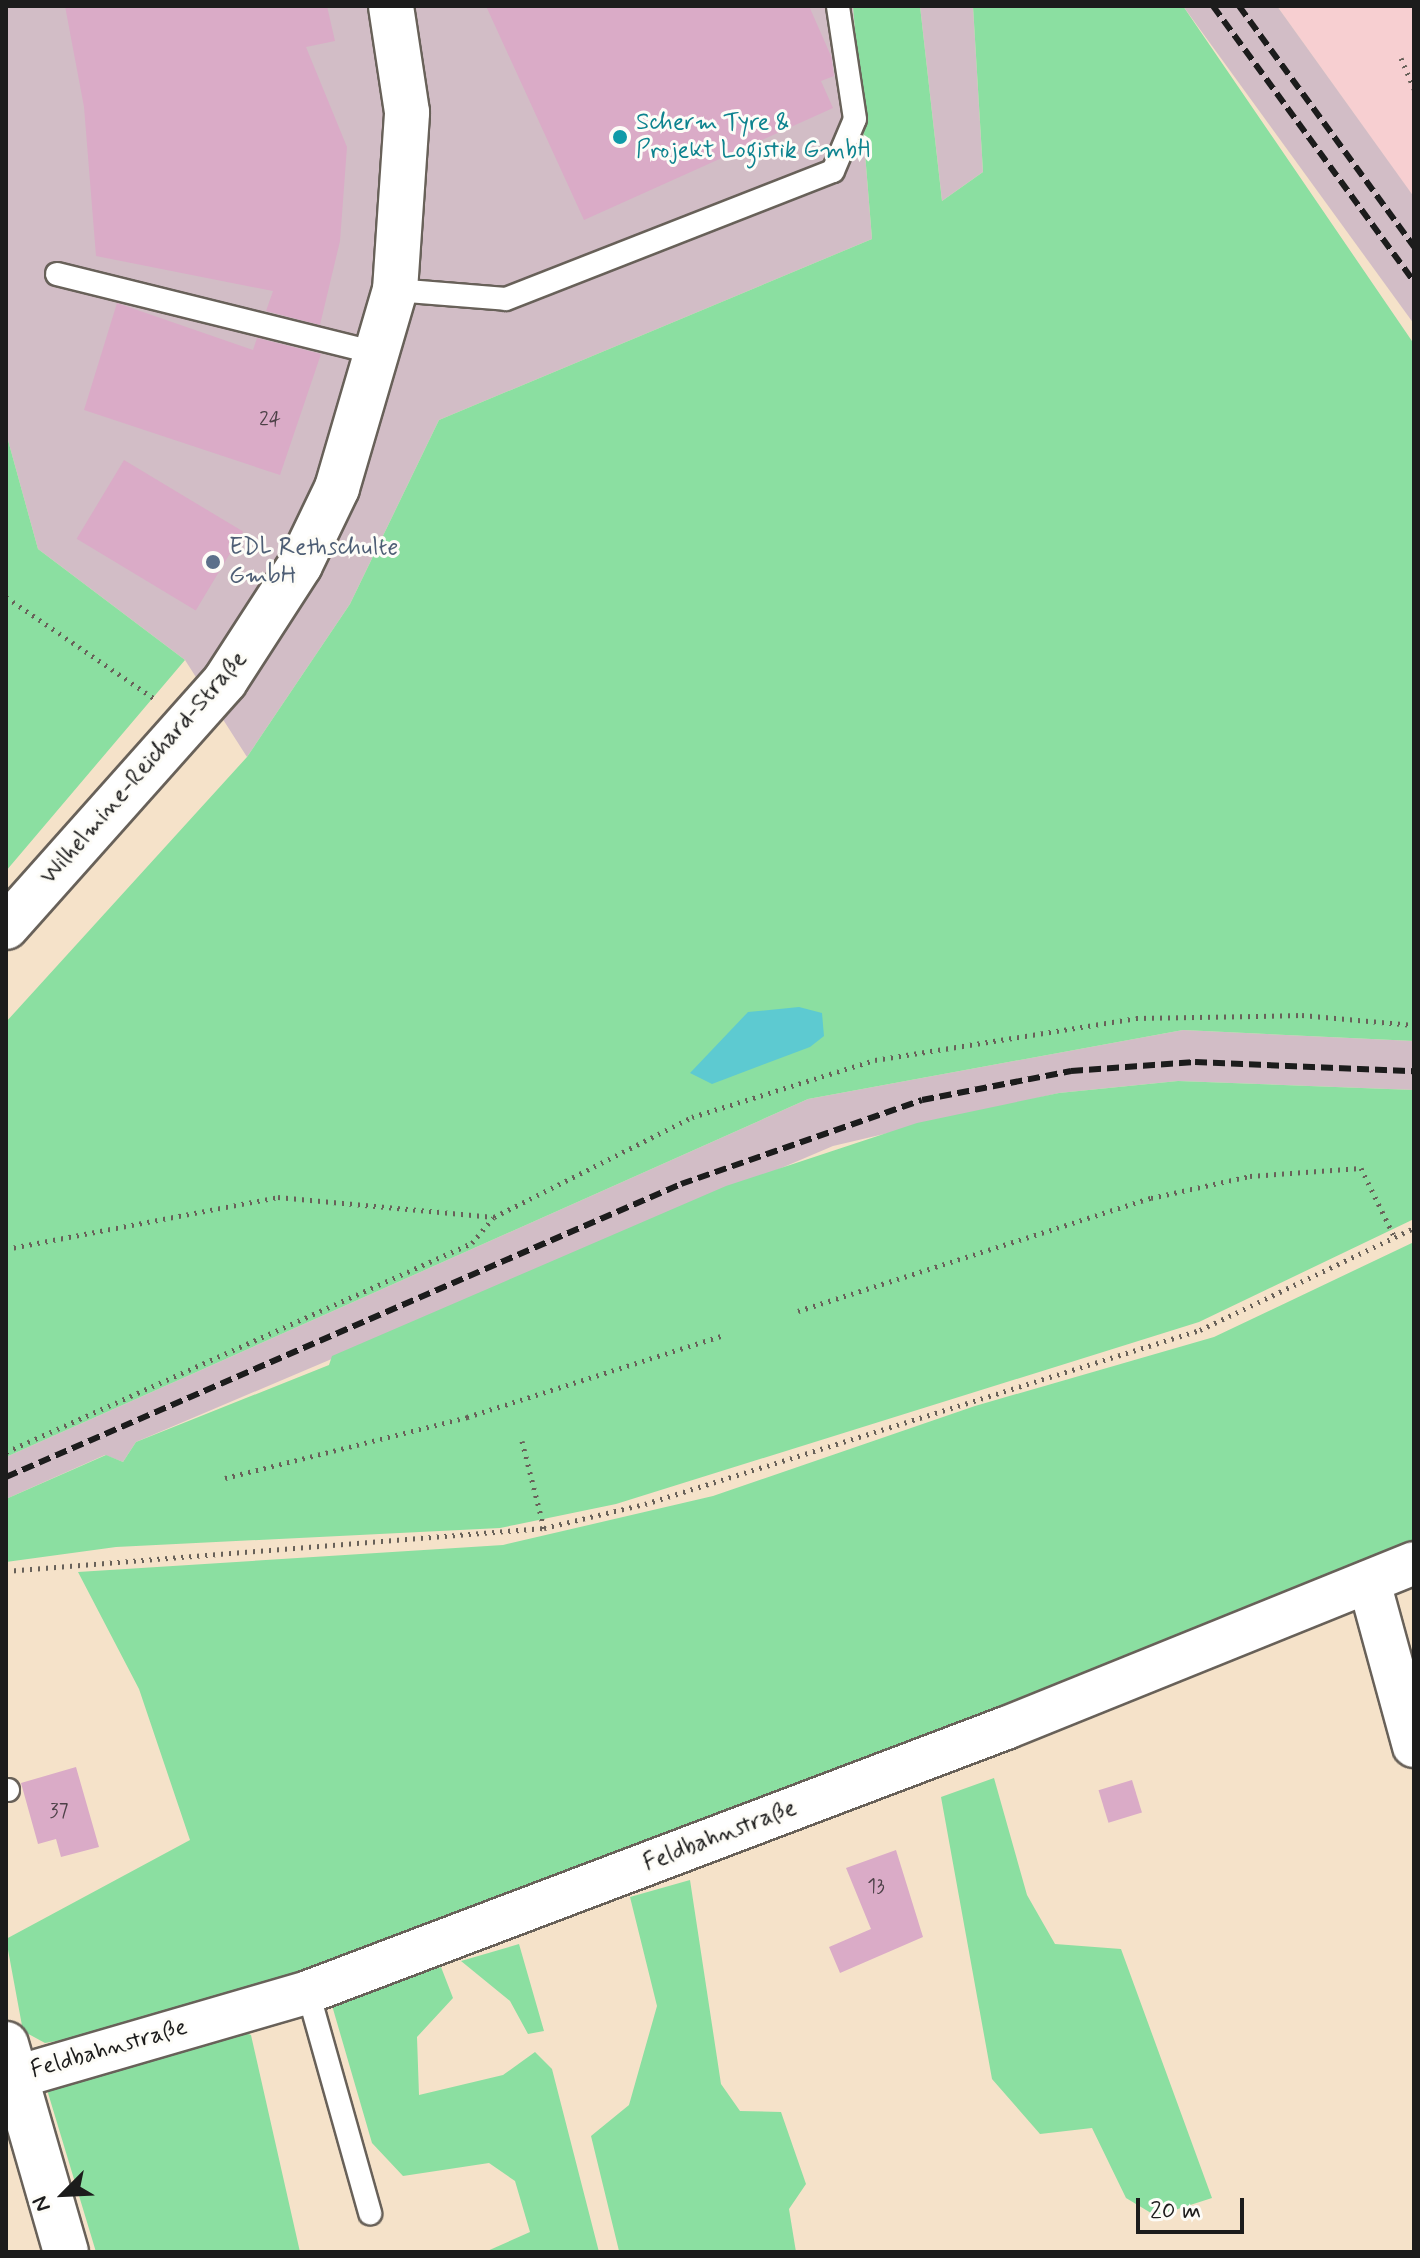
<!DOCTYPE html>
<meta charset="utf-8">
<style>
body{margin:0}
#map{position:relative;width:1420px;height:2258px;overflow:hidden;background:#f5e2c9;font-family:Mynerve,sans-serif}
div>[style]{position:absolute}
.built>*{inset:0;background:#f7cfd1}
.industrial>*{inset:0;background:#d2bdc6}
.green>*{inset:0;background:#8bdfa1}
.water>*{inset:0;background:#5dcad1}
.building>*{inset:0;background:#daabc7;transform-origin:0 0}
.path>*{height:5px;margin-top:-2.5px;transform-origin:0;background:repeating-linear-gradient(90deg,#686159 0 2px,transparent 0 8px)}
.roads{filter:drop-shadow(2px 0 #686159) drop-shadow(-2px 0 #686159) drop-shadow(0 2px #686159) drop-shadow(0 -2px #686159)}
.service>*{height:22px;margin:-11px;padding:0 11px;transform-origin:11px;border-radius:11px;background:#fff}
.minor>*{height:42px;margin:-21px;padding:0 21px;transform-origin:21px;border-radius:21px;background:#fff}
.tertiary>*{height:44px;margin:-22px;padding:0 22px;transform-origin:22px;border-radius:22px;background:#fff}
.rail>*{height:6px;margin-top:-3px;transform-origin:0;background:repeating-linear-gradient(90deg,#1c1c1c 0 12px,transparent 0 18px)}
.dots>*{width:22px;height:22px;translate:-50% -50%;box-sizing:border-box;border:4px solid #fdfcf7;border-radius:50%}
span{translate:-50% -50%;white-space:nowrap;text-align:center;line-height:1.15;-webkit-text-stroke:6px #fdfcf7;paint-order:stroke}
.number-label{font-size:20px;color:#4c4047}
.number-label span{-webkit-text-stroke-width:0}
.culture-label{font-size:24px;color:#0d838f}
.left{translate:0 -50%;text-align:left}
.service-label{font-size:24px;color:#4e5e75}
.street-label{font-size:24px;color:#1c1c1c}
.frame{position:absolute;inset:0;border:8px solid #1c1c1c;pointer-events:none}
.north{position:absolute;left:24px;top:2154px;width:80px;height:80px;-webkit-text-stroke:6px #fdfcf7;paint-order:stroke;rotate:246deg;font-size:22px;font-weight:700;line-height:32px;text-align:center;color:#1c1c1c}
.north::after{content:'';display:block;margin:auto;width:28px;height:36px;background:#1c1c1c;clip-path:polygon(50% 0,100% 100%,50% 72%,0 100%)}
.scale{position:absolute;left:1136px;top:2198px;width:108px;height:36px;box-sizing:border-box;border:4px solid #1c1c1c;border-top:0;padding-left:10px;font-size:24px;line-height:28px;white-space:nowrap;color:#1c1c1c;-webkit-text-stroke:6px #fdfcf7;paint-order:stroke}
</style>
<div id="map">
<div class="built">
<i style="clip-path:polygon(1277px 6px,1414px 6px,1414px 197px,1407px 188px)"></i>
</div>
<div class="industrial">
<i style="clip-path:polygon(6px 6px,853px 6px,872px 239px,439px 420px,350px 604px,247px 757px,185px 660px,38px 549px,6px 433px)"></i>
<i style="clip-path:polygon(920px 6px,973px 6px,983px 172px,942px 201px)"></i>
<i style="clip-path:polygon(1183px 6px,1277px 6px,1414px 197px,1414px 324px)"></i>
<i style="clip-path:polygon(1183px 1030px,1414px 1041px,1414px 1090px,1178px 1081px,1059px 1093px,833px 1146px,136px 1442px,123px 1462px,105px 1455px,6px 1499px,6px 1457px,808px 1099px)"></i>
</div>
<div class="green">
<i style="clip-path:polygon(853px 6px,920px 6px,942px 201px,983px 172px,973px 6px,1183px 6px,1414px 344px,1414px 1041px,1183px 1030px,808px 1099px,6px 1457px,6px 1022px,247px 757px,350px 604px,439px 420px,872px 239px)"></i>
<i style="clip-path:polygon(6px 433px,38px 549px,185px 660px,6px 871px)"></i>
<i style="clip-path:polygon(1178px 1081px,1414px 1090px,1414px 1219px,1199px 1322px,616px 1504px,500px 1528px,116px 1547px,6px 1562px,6px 1499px,106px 1455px,123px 1462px,136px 1442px,329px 1365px,332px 1356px,726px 1186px,917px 1123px,1059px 1093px)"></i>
<i style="clip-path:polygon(1414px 1242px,1414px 1542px,1037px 1698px,346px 1960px,81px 2037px,45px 2043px,23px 2031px,6px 1939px,190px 1840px,139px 1689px,78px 1572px,503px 1545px,713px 1496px,975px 1406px,1214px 1337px)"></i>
<i style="clip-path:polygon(994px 1778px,1027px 1895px,1055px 1944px,1121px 1949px,1212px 2198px,1156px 2216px,1126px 2198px,1092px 2128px,1040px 2134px,992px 2079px,941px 1797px)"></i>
<i style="clip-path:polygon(690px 1880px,721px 2084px,740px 2111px,781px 2112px,806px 2184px,789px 2209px,796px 2252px,619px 2251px,591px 2136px,629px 2105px,657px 2006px,630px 1897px)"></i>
<i style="clip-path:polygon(519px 1944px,544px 2031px,528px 2034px,510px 2001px,461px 1961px)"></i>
<i style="clip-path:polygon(441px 1967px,453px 1998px,417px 2037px,419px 2095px,503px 2075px,535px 2052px,552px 2069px,599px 2252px,485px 2252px,530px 2232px,515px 2181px,489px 2163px,403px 2176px,372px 2143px,331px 2002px)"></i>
<i style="clip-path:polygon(234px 2028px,251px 2035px,300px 2252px,96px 2252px,45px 2083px,191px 2049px)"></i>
</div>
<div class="water">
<i style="clip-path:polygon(799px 1007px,822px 1013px,824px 1036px,810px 1047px,712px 1084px,690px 1073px,748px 1012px)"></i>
</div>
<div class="building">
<i style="clip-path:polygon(65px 6px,327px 6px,335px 41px,306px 47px,347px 147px,340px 241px,320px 325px,266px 311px,273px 291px,96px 256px,84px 107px)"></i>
<i style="clip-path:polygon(486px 6px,809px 6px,831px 56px,834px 76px,821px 81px,833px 108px,584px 220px)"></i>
<i style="clip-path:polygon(117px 303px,253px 350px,257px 338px,321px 354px,280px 475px,84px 410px)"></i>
<i style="left:124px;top:460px;width:139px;height:92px;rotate:31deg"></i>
<i style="clip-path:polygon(76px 1767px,99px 1847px,61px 1857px,56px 1839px,38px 1844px,21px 1783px)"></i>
<i style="left:1132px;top:1780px;width:34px;height:35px;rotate:73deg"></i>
<i style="clip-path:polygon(896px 1850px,923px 1937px,840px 1973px,829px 1947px,871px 1929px,846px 1868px)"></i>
</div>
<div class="path">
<i style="left:1401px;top:58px;width:34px;rotate:67deg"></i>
<i style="left:6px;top:597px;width:181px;rotate:34.4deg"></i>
<i style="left:6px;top:1249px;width:277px;rotate:-10.8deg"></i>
<i style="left:278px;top:1197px;width:217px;rotate:5.3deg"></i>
<i style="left:494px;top:1217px;width:222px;rotate:-26.8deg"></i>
<i style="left:692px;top:1117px;width:192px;rotate:-17.3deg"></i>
<i style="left:875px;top:1060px;width:264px;rotate:-9.1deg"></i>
<i style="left:1136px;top:1018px;width:166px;rotate:-1deg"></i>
<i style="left:1302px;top:1015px;width:112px;rotate:5.1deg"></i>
<i style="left:798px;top:1311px;width:371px;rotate:-17.8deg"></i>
<i style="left:1151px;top:1198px;width:101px;rotate:-12.5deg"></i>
<i style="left:1250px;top:1176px;width:111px;rotate:-4.1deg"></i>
<i style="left:1361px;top:1168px;width:78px;rotate:64.1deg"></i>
<i style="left:522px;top:1441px;width:90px;rotate:75.8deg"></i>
<i style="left:6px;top:1452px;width:511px;rotate:-24.16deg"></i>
<i style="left:472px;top:1243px;width:33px;rotate:-50deg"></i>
<i style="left:225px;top:1478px;width:250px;rotate:-14.1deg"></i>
<i style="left:467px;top:1417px;width:267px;rotate:-17.7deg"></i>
<i style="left:6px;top:1571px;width:540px;rotate:-4.57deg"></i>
<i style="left:544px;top:1528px;width:104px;rotate:-13.4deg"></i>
<i style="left:645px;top:1504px;width:582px;rotate:-17.41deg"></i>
<i style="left:1200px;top:1330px;width:237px;rotate:-25.5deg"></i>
</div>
<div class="roads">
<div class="service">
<i style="left:57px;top:274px;width:333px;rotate:13.9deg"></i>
<i style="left:395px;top:290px;width:111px;rotate:4.6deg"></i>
<i style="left:506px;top:299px;width:351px;rotate:-21.4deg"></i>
<i style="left:833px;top:171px;width:56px;rotate:-67.1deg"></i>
<i style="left:855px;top:119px;width:114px;rotate:-98.6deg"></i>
<i style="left:6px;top:1790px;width:2px"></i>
<i style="left:308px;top:1992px;width:230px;rotate:74.3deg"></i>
</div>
<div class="minor">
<i style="left:1369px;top:1582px;width:170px;rotate:74.7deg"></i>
<i style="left:6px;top:2080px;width:315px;rotate:-16.2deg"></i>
<i style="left:308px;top:1992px;width:746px;rotate:-20.72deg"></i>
<i style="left:1006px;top:1728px;width:440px;rotate:-22deg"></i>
</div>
<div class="tertiary">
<i style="left:6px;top:927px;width:329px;rotate:-48.3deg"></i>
<i style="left:225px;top:681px;width:138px;rotate:-57.1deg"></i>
<i style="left:300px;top:565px;width:85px;rotate:-64.3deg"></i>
<i style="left:337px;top:488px;width:206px;rotate:-73.7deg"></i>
<i style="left:395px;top:290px;width:178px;rotate:-86.1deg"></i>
<i style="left:407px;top:112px;width:107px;rotate:-98.6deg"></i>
<i style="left:6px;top:2044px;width:216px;rotate:73.9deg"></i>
</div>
</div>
<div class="rail">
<i style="left:1213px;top:6px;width:341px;rotate:53.9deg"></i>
<i style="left:1239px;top:6px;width:298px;rotate:54deg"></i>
<i style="left:6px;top:1477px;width:736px;rotate:-23.46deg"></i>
<i style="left:681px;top:1184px;width:255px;rotate:-19.2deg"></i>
<i style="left:922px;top:1100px;width:152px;rotate:-11deg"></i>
<i style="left:1071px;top:1071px;width:124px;rotate:-4.2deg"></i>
<i style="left:1195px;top:1062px;width:219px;rotate:2.4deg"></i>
</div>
<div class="dots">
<i style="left:620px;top:137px;background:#0f9aa8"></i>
<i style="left:213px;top:562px;background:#5c6f8a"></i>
</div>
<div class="number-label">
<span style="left:270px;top:419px">24</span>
<span style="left:59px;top:1811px">37</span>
<span style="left:876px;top:1886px">13</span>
</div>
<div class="culture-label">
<span class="left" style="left:636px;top:137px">Scherm Tyre &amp;<br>Projekt Logistik GmbH</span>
</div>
<div class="service-label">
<span class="left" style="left:229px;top:562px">EDL Rethschulte<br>GmbH</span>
</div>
<div class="street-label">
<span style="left:144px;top:768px;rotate:-49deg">Wilhelmine-Reichard-Straße</span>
<span style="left:720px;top:1836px;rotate:-21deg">Feldbahnstraße</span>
<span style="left:109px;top:2049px;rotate:-16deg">Feldbahnstraße</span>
</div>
<div class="frame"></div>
<div class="north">N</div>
<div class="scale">20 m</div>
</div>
